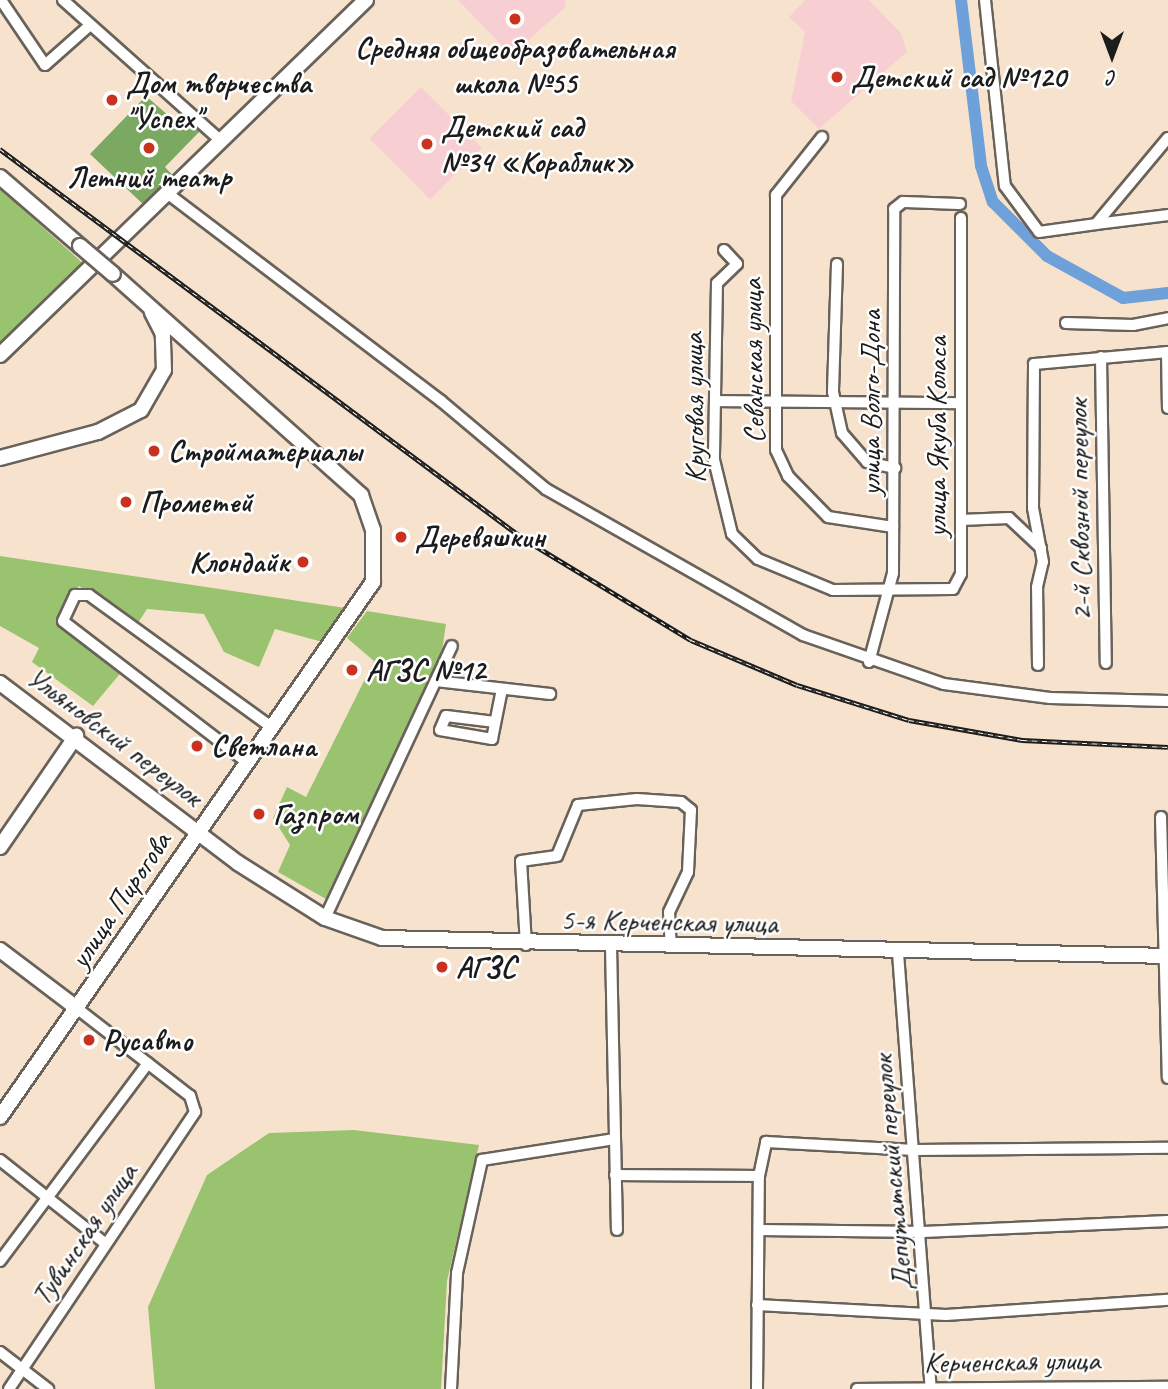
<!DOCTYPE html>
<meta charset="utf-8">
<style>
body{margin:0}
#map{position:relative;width:1168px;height:1389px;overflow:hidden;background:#f7e3cd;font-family:Caveat,sans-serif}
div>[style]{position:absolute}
.built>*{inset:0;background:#f7cfd2;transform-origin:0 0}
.green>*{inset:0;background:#9ac36f}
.forest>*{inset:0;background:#7ba962}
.river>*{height:12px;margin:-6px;padding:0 6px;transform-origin:6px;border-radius:6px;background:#6ea0d9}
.roads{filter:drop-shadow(2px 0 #69625a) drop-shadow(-2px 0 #69625a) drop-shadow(0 2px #69625a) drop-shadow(0 -2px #69625a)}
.minor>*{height:10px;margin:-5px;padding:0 5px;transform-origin:5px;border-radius:5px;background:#fff}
.major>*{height:14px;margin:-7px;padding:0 7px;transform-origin:7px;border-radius:7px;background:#fff}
.rail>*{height:4.5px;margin-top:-2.25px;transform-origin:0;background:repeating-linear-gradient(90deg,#fff 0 5px,#1c1c1c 0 10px);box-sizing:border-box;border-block:2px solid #1c1c1c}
.bridges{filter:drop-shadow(2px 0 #69625a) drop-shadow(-2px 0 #69625a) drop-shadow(0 2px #69625a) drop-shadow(0 -2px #69625a)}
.major-bridge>*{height:14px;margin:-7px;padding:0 7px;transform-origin:7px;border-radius:7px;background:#fff}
.dots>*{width:19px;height:19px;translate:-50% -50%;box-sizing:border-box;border:4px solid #fff;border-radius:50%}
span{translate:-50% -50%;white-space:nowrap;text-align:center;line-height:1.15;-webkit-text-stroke:5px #fff;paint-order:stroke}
.poi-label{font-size:30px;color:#1c1c1c;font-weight:700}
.left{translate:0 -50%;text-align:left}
.right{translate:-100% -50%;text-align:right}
.street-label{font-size:30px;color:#1c1c1c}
.north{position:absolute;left:1077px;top:21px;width:70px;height:70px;-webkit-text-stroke:5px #fff;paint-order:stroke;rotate:180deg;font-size:19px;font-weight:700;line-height:28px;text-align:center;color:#1c1c1c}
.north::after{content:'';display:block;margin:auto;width:24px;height:32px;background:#1c1c1c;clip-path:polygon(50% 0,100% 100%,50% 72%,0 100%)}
</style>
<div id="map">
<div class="built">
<i style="clip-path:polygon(458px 0,566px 0,565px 8px,511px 55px)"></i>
<i style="clip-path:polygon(805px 0,869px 0,901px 33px,907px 52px,819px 129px,791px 101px,805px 32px,789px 17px)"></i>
<i style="left:421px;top:87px;width:86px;height:73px;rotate:45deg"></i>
</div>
<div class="green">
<i style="clip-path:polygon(0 189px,86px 266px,0 347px)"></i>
<i style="clip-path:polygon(0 556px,352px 609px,326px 643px,275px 629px,259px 667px,224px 652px,204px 614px,147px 609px,136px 626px,79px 586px,60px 615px,63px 621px,129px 663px,93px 706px,32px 662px,39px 648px,0 626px)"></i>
<i style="clip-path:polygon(367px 611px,446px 624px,441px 658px,326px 899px,278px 872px,290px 845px,273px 818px,287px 787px,306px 797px,374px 661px,347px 638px)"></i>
<i style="clip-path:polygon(354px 1130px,479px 1145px,447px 1281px,441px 1389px,155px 1389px,148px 1307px,207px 1175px,269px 1133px)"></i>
</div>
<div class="forest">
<i style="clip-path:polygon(146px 96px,177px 123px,185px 115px,201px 130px,165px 167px,175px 178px,146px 207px,90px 154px)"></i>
</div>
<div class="river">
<i style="left:961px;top:0;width:167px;rotate:83.1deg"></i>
<i style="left:981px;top:166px;width:38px;rotate:72deg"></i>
<i style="left:993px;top:202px;width:76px;rotate:45deg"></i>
<i style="left:1047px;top:256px;width:87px;rotate:28.9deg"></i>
<i style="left:1123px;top:298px;width:45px;rotate:-6.3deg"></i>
</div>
<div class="roads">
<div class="minor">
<i style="left:1px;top:0;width:78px;rotate:55.9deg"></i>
<i style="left:45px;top:65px;width:60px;rotate:-41.6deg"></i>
<i style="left:63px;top:0;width:210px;rotate:41.7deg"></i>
<i style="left:985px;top:0;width:187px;rotate:83.9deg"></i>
<i style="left:1005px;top:186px;width:57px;rotate:53.5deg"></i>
<i style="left:1039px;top:232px;width:58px;rotate:-8deg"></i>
<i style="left:1096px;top:224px;width:112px;rotate:-50.1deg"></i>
<i style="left:822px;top:137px;width:74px;rotate:128.4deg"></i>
<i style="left:776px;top:195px;width:255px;rotate:90deg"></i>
<i style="left:776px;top:450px;width:29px;rotate:65deg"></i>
<i style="left:788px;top:476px;width:57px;rotate:45.7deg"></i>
<i style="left:828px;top:517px;width:66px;rotate:8.7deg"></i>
<i style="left:167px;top:193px;width:344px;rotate:37.2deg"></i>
<i style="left:441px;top:401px;width:137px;rotate:40deg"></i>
<i style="left:546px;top:489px;width:296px;rotate:29.6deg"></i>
<i style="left:803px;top:635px;width:149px;rotate:19.2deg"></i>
<i style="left:944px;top:684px;width:107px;rotate:7.5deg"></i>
<i style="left:1050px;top:698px;width:118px;rotate:1.5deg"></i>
<i style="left:1096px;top:224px;width:73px;rotate:-7.1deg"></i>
<i style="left:724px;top:250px;width:19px;rotate:47deg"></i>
<i style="left:737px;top:264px;width:28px;rotate:136deg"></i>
<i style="left:717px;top:283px;width:177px;rotate:91deg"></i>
<i style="left:714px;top:460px;width:76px;rotate:76.3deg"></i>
<i style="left:732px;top:534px;width:36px;rotate:44deg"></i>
<i style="left:758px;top:559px;width:81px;rotate:22.5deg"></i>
<i style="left:833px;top:590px;width:120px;rotate:-0.5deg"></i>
<i style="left:953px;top:589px;width:17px;rotate:-62deg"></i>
<i style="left:961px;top:574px;width:356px;rotate:-90deg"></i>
<i style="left:837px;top:264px;width:128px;rotate:91.8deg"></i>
<i style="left:833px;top:392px;width:42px;rotate:77.6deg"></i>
<i style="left:842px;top:433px;width:38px;rotate:49deg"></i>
<i style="left:867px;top:462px;width:29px;rotate:12deg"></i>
<i style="left:1066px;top:323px;width:67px;rotate:1.7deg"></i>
<i style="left:1133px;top:325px;width:36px;rotate:-11deg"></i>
<i style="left:1167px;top:352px;width:56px;rotate:89deg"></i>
<i style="left:1101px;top:357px;width:306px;rotate:89.1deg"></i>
<i style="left:715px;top:401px;width:246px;rotate:0.5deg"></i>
<i style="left:961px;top:520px;width:48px;rotate:-2.4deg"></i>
<i style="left:1009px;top:518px;width:44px;rotate:43.2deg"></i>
<i style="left:869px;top:662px;width:92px;rotate:-74.9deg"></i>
<i style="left:893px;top:573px;width:364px;rotate:-89.8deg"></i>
<i style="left:894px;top:209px;width:11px;rotate:-38deg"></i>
<i style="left:903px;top:202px;width:57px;rotate:2deg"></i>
<i style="left:1038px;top:665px;width:78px;rotate:-90.7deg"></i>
<i style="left:1037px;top:587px;width:26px;rotate:-77deg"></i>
<i style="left:1043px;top:562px;width:55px;rotate:-100.5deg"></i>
<i style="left:1033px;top:508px;width:144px;rotate:-89.6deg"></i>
<i style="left:1034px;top:364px;width:135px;rotate:-5.1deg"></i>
<i style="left:436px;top:681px;width:115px;rotate:6.5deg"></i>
<i style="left:495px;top:722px;width:49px;rotate:-173deg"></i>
<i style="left:446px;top:716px;width:15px;rotate:113deg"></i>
<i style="left:440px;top:730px;width:53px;rotate:9.8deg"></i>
<i style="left:492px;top:739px;width:51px;rotate:-78.7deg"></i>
<i style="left:248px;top:763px;width:233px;rotate:-142.5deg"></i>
<i style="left:63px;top:621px;width:29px;rotate:-65deg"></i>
<i style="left:75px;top:595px;width:14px"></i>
<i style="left:89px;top:595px;width:227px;rotate:35.9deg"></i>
<i style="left:1161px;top:817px;width:261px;rotate:88.5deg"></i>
<i style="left:325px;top:918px;width:300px;rotate:-65deg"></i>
<i style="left:526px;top:945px;width:84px;rotate:-93.4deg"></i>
<i style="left:521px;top:861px;width:36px;rotate:-8deg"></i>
<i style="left:557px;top:856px;width:55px;rotate:-67.6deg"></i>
<i style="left:578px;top:805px;width:59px;rotate:-5.8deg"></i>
<i style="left:637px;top:799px;width:44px;rotate:3.9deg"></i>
<i style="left:681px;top:802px;width:13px;rotate:39deg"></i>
<i style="left:691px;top:810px;width:62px;rotate:92.8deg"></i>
<i style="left:688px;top:872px;width:44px;rotate:115.4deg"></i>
<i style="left:669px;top:912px;width:35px;rotate:87deg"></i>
<i style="left:611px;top:946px;width:284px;rotate:88.8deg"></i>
<i style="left:898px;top:953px;width:437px;rotate:85.7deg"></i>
<i style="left:0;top:1160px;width:135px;rotate:38.4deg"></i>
<i style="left:615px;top:1175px;width:144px;rotate:0.4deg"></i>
<i style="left:759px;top:1230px;width:164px;rotate:0.7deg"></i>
<i style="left:923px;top:1232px;width:245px;rotate:-2.6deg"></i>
<i style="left:0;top:1261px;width:247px;rotate:-53.2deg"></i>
<i style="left:757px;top:1305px;width:189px;rotate:3deg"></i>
<i style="left:946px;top:1315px;width:223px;rotate:-3.9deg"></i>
<i style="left:0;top:1352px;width:61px;rotate:37.6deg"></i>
<i style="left:9px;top:1389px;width:334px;rotate:-56.1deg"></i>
<i style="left:195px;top:1112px;width:17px;rotate:-107deg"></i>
<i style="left:190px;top:1096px;width:142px;rotate:-142.2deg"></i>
<i style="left:451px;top:1389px;width:116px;rotate:-87deg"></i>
<i style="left:457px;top:1273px;width:116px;rotate:-77.5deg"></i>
<i style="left:482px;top:1160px;width:134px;rotate:-9deg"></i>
<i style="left:757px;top:1389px;width:213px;rotate:-89.5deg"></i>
<i style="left:759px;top:1176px;width:35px;rotate:-78deg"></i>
<i style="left:766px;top:1142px;width:149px;rotate:3.1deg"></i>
<i style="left:915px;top:1150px;width:253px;rotate:-0.5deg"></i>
<i style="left:857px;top:1389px;width:311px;rotate:-0.4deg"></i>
</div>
<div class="major">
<i style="left:0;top:177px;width:106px;rotate:40.8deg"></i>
<i style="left:0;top:355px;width:510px;rotate:-44.13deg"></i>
<i style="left:0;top:458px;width:101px;rotate:-14.9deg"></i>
<i style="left:98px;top:432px;width:48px;rotate:-27.1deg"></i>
<i style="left:141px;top:410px;width:46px;rotate:-60.1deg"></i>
<i style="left:164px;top:370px;width:36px;rotate:-92deg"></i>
<i style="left:163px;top:334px;width:25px;rotate:-117deg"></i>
<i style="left:0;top:683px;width:298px;rotate:37.1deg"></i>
<i style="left:238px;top:863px;width:103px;rotate:32.3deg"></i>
<i style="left:325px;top:918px;width:60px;rotate:19.3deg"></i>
<i style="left:382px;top:938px;width:786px;rotate:1.31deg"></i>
<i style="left:0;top:847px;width:135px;rotate:-55.6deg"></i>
<i style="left:0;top:950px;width:98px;rotate:37.1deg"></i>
<i style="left:0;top:1117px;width:652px;rotate:-55.12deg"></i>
<i style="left:373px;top:582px;width:52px;rotate:-90deg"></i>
<i style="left:373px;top:530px;width:37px;rotate:-109deg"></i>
<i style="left:361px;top:495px;width:332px;rotate:-138.3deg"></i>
</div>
</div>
<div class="rail">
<i style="left:0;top:149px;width:653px;rotate:36.66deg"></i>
<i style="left:524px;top:539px;width:195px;rotate:31.2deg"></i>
<i style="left:691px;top:640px;width:115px;rotate:23deg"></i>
<i style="left:797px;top:685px;width:117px;rotate:17.4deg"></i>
<i style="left:909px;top:720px;width:115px;rotate:10deg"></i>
<i style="left:1022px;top:740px;width:146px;rotate:2.7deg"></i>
</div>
<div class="bridges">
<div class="major-bridge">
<i style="left:80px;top:246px;width:43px;rotate:40.3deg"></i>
</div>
</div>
<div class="dots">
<i style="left:515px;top:19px;background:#c8321e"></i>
<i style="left:837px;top:77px;background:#c8321e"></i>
<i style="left:112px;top:100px;background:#c8321e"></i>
<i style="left:427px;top:144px;background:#c8321e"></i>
<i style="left:149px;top:148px;background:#c8321e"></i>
<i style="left:154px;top:451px;background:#c8321e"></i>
<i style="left:126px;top:502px;background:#c8321e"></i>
<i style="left:401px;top:537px;background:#c8321e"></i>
<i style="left:303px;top:562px;background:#c8321e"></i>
<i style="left:352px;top:670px;background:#c8321e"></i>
<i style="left:197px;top:746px;background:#c8321e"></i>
<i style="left:259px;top:814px;background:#c8321e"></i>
<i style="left:442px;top:967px;background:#c8321e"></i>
<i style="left:89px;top:1040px;background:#c8321e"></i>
</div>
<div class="poi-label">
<span style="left:515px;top:65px">Средняя общеобразовательная<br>школа №55</span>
<span class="left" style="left:851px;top:77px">Детский сад №120</span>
<span class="left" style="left:126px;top:100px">Дом творчества<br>"Успех"</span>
<span class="left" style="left:441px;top:144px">Детский сад<br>№34 «Кораблик»</span>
<span style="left:149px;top:177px">Летний театр</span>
<span class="left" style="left:168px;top:451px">Стройматериалы</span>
<span class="left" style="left:140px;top:502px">Прометей</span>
<span class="left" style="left:415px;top:537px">Деревяшкин</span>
<span class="right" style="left:289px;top:562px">Клондайк</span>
<span class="left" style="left:366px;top:670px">АГЗС №12</span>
<span class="left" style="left:211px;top:746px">Светлана</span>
<span class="left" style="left:273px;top:814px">Газпром</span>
<span class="left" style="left:456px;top:967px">АГЗС</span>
<span class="left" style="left:103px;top:1040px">Русавто</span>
</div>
<div class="street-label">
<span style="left:753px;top:361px;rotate:-91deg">Севанская улица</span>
<span style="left:870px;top:403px;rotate:-90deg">улица Волго-Дона</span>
<span style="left:694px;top:408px;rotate:-91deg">Круговая улица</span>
<span style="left:936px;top:437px;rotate:-90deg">улица Якуба Коласа</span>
<span style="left:1079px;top:510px;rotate:-91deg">2-й Сквозной переулок</span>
<span style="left:115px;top:736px;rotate:37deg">Ульяновский переулок</span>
<span style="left:120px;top:900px;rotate:-56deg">улица Пирогова</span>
<span style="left:669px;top:921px;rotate:1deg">5-я Керченская улица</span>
<span style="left:892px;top:1173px;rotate:-95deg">Депутатский переулок</span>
<span style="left:84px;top:1234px;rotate:-56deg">Тувинская улица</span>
<span style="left:1012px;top:1361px;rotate:-1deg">Керченская улица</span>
</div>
<div class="north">С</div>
</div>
